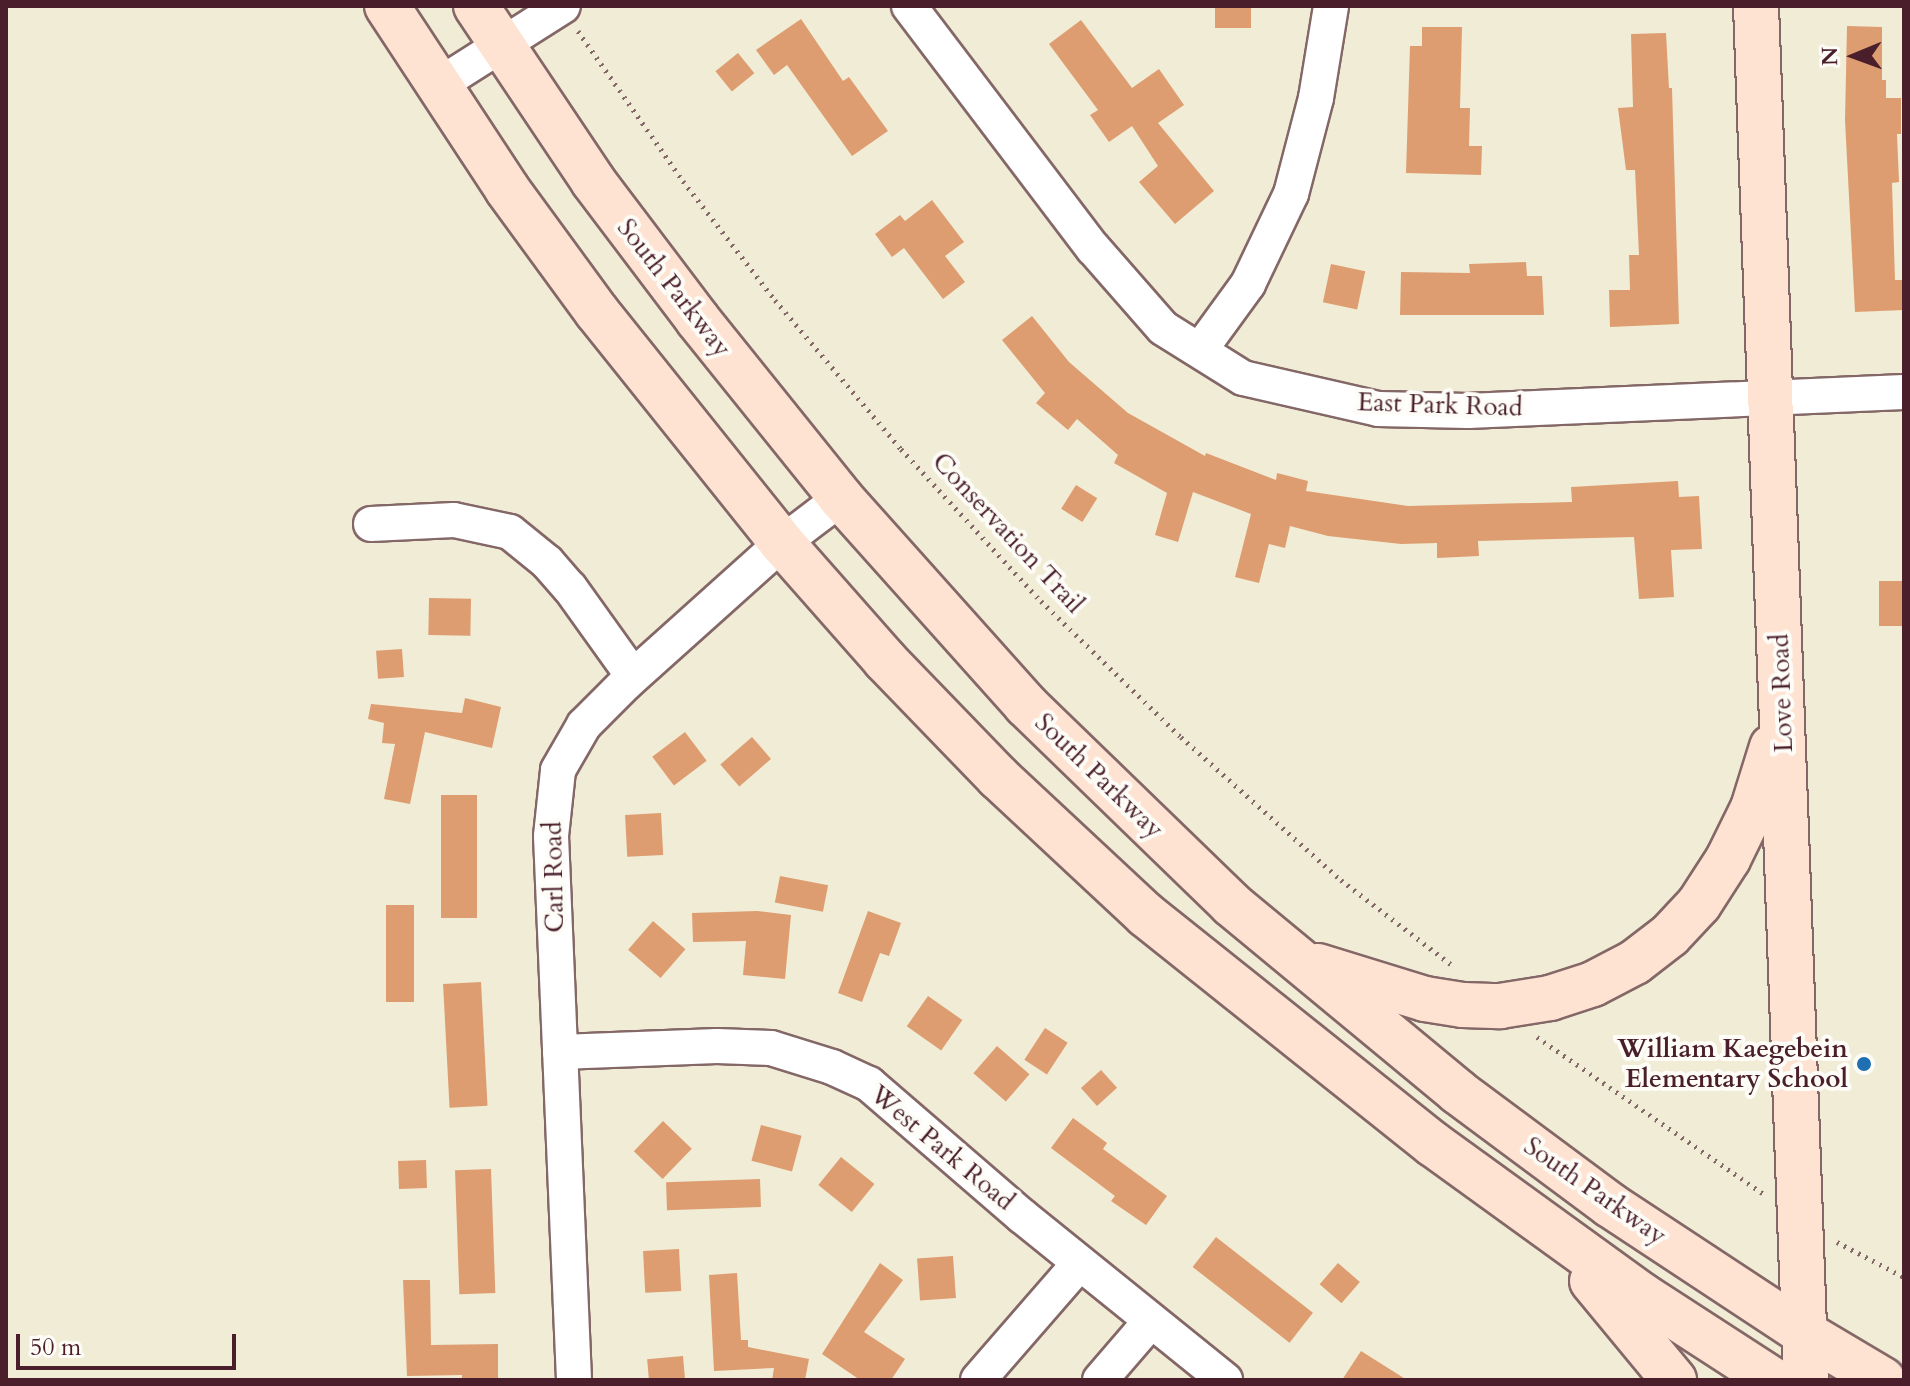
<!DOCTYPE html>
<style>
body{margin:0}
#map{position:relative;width:1910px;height:1386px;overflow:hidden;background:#f1ecd6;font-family:Cardo,serif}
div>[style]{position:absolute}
.building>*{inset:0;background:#dd9d70;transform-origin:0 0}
.path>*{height:5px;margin-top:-2.5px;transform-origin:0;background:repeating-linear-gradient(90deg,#846767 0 2px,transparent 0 8px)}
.roads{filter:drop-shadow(2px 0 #846767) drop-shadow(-2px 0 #846767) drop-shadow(0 2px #846767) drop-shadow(0 -2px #846767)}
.street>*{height:34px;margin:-17px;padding:0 17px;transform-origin:17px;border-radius:17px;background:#fff}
.secondary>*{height:44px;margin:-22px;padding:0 22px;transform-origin:22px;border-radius:22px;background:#fee3d2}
.dots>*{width:22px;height:22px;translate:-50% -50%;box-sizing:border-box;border:4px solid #fdfcf7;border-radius:50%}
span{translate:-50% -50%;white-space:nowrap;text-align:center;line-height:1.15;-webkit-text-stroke:8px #fdfcf7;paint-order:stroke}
.street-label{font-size:26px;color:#4a1f2b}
.poi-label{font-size:26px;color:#4a1f2b;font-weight:700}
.right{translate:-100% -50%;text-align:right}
.frame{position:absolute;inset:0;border:8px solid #4a1f2b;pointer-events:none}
.north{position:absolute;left:1814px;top:16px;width:80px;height:80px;-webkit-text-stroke:6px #fdfcf7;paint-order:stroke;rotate:269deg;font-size:22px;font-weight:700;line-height:32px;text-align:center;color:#4a1f2b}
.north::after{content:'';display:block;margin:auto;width:28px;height:36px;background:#4a1f2b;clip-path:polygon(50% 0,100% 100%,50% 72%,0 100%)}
.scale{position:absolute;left:16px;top:1334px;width:220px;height:36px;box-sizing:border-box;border:4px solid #4a1f2b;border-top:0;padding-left:10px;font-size:24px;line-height:28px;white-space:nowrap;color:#4a1f2b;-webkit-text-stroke:6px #fdfcf7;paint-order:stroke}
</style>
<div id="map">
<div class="building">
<i style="left:1215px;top:6px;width:36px;height:22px"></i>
<i style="clip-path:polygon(801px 19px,843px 81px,849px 77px,888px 131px,852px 156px,787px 65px,774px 75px,756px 50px)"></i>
<i style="clip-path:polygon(1081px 20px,1132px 88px,1159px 69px,1184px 105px,1158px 123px,1214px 191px,1175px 224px,1139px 182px,1158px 166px,1132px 126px,1109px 142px,1090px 115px,1098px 110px,1049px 44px)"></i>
<i style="clip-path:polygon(1847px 26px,1882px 27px,1882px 80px,1886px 80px,1886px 98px,1901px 98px,1901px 134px,1897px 134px,1899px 182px,1892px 183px,1895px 280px,1904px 280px,1904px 310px,1855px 312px,1845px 120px)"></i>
<i style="clip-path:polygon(1422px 27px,1462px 27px,1460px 108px,1470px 108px,1469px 146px,1482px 146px,1481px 175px,1406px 173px,1410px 46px,1422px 46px)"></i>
<i style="clip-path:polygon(1666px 33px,1669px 88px,1672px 88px,1679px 324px,1610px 327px,1609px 290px,1630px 290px,1629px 255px,1639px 255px,1635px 170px,1626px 170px,1618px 108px,1633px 107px,1631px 34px)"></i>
<i style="left:738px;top:53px;width:26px;height:29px;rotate:51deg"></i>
<i style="clip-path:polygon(932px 200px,964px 242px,945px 256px,965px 282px,943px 299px,904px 248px,892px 257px,875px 234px,900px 215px,905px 221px)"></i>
<i style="clip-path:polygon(1526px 262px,1527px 276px,1542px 276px,1544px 315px,1400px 315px,1401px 272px,1470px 273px,1469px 264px)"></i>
<i style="left:1331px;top:264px;width:35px;height:39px;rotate:12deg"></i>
<i style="clip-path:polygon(1032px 316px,1069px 362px,1128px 413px,1205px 456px,1206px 453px,1276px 480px,1277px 473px,1308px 481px,1306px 491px,1408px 506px,1572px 502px,1571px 487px,1678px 481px,1679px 497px,1699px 496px,1702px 549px,1671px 550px,1674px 597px,1639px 599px,1634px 537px,1478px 541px,1479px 556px,1437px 558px,1437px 543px,1401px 544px,1328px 536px,1290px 526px,1285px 548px,1269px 544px,1259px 583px,1235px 577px,1251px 514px,1193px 492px,1178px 542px,1155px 535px,1167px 493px,1114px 463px,1118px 455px,1077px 419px,1068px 430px,1036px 403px,1045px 393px,1002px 340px)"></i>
<i style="left:1076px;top:485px;width:25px;height:28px;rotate:32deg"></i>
<i style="left:1904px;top:581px;width:45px;height:25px;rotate:90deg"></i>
<i style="left:429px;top:598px;width:42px;height:37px;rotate:1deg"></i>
<i style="left:402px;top:649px;width:28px;height:26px;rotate:86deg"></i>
<i style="clip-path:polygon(465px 698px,501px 707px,492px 748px,425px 732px,410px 804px,384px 799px,395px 744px,382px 743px,384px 723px,368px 719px,371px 704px,462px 713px)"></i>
<i style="left:685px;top:732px;width:36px;height:41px;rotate:53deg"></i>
<i style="left:752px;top:737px;width:29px;height:42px;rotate:49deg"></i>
<i style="left:441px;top:795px;width:36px;height:123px"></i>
<i style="left:661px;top:813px;width:42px;height:36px;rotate:87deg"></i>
<i style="left:780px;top:876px;width:49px;height:27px;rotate:11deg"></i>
<i style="left:386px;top:905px;width:28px;height:97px"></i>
<i style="clip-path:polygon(757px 911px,791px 915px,785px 979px,743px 975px,746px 941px,693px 942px,692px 913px)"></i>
<i style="clip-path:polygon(868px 911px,901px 923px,889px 956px,880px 953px,862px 1002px,838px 993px)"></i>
<i style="left:653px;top:921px;width:43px;height:38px;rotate:41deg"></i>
<i style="left:481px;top:982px;width:124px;height:38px;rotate:87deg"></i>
<i style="left:928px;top:996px;width:42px;height:37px;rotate:35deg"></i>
<i style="left:1045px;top:1028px;width:27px;height:38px;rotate:33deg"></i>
<i style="left:997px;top:1046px;width:43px;height:36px;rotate:41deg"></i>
<i style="left:1101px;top:1070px;width:24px;height:27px;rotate:48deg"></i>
<i style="clip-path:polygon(1073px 1118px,1107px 1143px,1103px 1149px,1167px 1196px,1146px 1225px,1111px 1201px,1115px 1196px,1051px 1148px)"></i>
<i style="left:663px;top:1121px;width:40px;height:42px;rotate:44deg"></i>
<i style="left:761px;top:1125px;width:42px;height:37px;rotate:15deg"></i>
<i style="left:841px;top:1157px;width:43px;height:36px;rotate:39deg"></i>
<i style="left:426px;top:1160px;width:28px;height:28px;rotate:88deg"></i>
<i style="left:491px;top:1169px;width:124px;height:36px;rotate:88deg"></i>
<i style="left:760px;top:1179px;width:28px;height:94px;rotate:88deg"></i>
<i style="left:1216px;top:1237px;width:123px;height:38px;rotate:38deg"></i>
<i style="left:679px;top:1249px;width:42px;height:36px;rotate:87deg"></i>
<i style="left:953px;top:1256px;width:42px;height:36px;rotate:86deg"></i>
<i style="clip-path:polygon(880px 1263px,903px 1280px,864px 1332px,905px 1359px,891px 1380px,860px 1380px,822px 1354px)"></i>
<i style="left:1338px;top:1263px;width:29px;height:28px;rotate:41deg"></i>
<i style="clip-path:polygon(737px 1273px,741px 1340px,748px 1340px,748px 1347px,809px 1359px,805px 1380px,772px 1380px,774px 1368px,714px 1371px,709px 1275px)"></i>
<i style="clip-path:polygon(403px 1280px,430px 1280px,431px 1345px,498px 1344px,498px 1380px,462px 1380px,462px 1375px,407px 1376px)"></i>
<i style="clip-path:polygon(1361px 1351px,1407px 1380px,1342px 1380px)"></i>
<i style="left:683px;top:1356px;width:24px;height:36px;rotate:85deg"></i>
</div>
<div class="path">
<i style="left:578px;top:31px;width:183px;rotate:55deg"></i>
<i style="left:683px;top:181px;width:150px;rotate:52.3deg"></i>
<i style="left:775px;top:300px;width:195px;rotate:49.8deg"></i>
<i style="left:901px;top:449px;width:207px;rotate:47.4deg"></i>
<i style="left:1041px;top:601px;width:195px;rotate:44.2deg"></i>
<i style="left:1181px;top:737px;width:215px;rotate:41.8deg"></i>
<i style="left:1341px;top:880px;width:141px;rotate:37.5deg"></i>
<i style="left:1537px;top:1037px;width:277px;rotate:34.7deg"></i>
<i style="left:1837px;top:1242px;width:76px;rotate:27.6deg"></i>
</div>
<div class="roads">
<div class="street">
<i style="left:909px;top:6px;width:304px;rotate:52.8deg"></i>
<i style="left:1093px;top:248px;width:106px;rotate:48.8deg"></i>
<i style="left:1163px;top:328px;width:94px;rotate:32deg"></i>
<i style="left:1243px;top:378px;width:139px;rotate:12.9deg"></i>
<i style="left:1378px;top:409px;width:90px;rotate:1.3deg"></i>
<i style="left:1468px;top:411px;width:436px;rotate:-2.5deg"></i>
<i style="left:437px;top:86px;width:149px;rotate:-32.4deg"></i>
<i style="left:1200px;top:350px;width:82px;rotate:-54deg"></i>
<i style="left:1248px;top:284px;width:100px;rotate:-64.5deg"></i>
<i style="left:1291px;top:194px;width:99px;rotate:-75.4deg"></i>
<i style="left:1316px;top:98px;width:93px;rotate:-80.7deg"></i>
<i style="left:371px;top:524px;width:83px;rotate:-2.8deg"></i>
<i style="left:454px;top:520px;width:57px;rotate:12.1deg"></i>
<i style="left:510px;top:532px;width:48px;rotate:39deg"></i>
<i style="left:547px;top:562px;width:35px;rotate:49deg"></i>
<i style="left:570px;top:588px;width:108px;rotate:54.4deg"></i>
<i style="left:560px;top:1052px;width:157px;rotate:-2.2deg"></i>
<i style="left:717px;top:1046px;width:54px;rotate:2.1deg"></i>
<i style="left:771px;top:1048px;width:64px;rotate:17.3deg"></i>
<i style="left:832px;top:1067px;width:41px;rotate:24.7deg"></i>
<i style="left:869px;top:1084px;width:202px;rotate:40.8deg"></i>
<i style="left:1022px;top:1216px;width:261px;rotate:38.9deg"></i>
<i style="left:574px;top:1380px;width:544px;rotate:-92.42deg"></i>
<i style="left:551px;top:836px;width:66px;rotate:-83.9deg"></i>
<i style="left:558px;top:770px;width:52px;rotate:-60deg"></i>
<i style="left:584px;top:725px;width:61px;rotate:-45deg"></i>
<i style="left:627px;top:682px;width:208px;rotate:-41.9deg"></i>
<i style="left:782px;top:543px;width:74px;rotate:-37.3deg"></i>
<i style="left:978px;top:1380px;width:154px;rotate:-49deg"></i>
<i style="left:1100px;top:1380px;width:78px;rotate:-49.2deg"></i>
</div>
<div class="secondary">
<i style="left:387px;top:6px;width:219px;rotate:56.7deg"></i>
<i style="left:507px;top:189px;width:152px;rotate:53.8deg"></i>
<i style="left:597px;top:312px;width:296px;rotate:51.3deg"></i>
<i style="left:782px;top:543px;width:156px;rotate:48.6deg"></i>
<i style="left:885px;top:660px;width:163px;rotate:46deg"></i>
<i style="left:998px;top:777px;width:202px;rotate:43deg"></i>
<i style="left:1146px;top:915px;width:367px;rotate:38.6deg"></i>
<i style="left:1433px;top:1144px;width:259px;rotate:35.9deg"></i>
<i style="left:1643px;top:1296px;width:155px;rotate:32.9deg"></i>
<i style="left:476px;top:6px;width:211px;rotate:56.2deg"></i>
<i style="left:593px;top:181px;width:174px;rotate:52.9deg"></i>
<i style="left:698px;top:320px;width:228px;rotate:51.2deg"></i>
<i style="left:841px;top:498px;width:278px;rotate:48.2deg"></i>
<i style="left:1026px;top:705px;width:286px;rotate:44.1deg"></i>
<i style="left:1231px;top:904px;width:295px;rotate:39.6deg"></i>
<i style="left:1458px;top:1092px;width:189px;rotate:36.6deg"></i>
<i style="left:1610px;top:1205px;width:232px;rotate:33.4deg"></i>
<i style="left:1804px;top:1333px;width:92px;rotate:30.7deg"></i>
<i style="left:1756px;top:6px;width:1375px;rotate:87.92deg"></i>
<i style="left:1318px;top:966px;width:112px;rotate:17.1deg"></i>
<i style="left:1425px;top:999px;width:38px;rotate:9deg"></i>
<i style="left:1463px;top:1005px;width:37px;rotate:2deg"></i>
<i style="left:1500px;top:1006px;width:51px;rotate:-9.1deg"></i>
<i style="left:1550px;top:998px;width:45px;rotate:-18deg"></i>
<i style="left:1593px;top:984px;width:47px;rotate:-27.6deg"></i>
<i style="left:1635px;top:962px;width:44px;rotate:-37.6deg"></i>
<i style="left:1670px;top:935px;width:42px;rotate:-46.9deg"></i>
<i style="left:1699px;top:904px;width:54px;rotate:-57.2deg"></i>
<i style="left:1728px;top:859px;width:57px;rotate:-63.9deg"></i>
<i style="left:1753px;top:808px;width:64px;rotate:-72.7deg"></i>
<i style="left:1592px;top:1281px;width:129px;rotate:50.4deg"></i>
</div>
</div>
<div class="dots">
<i style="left:1864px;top:1064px;background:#1f6fb2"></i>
</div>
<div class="street-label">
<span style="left:674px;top:288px;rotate:52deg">South Parkway</span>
<span style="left:1440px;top:405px;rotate:2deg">East Park Road</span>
<span style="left:1008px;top:533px;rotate:47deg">Conservation Trail</span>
<span style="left:1782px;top:693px;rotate:-92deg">Love Road</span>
<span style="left:1099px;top:776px;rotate:44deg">South Parkway</span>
<span style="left:554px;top:877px;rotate:-91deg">Carl Road</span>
<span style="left:942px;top:1148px;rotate:40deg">West Park Road</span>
<span style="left:1595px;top:1191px;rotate:35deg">South Parkway</span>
</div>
<div class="poi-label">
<span class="right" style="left:1848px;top:1064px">William Kaegebein<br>Elementary School</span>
</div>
<div class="frame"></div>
<div class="north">N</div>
<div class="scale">50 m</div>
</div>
